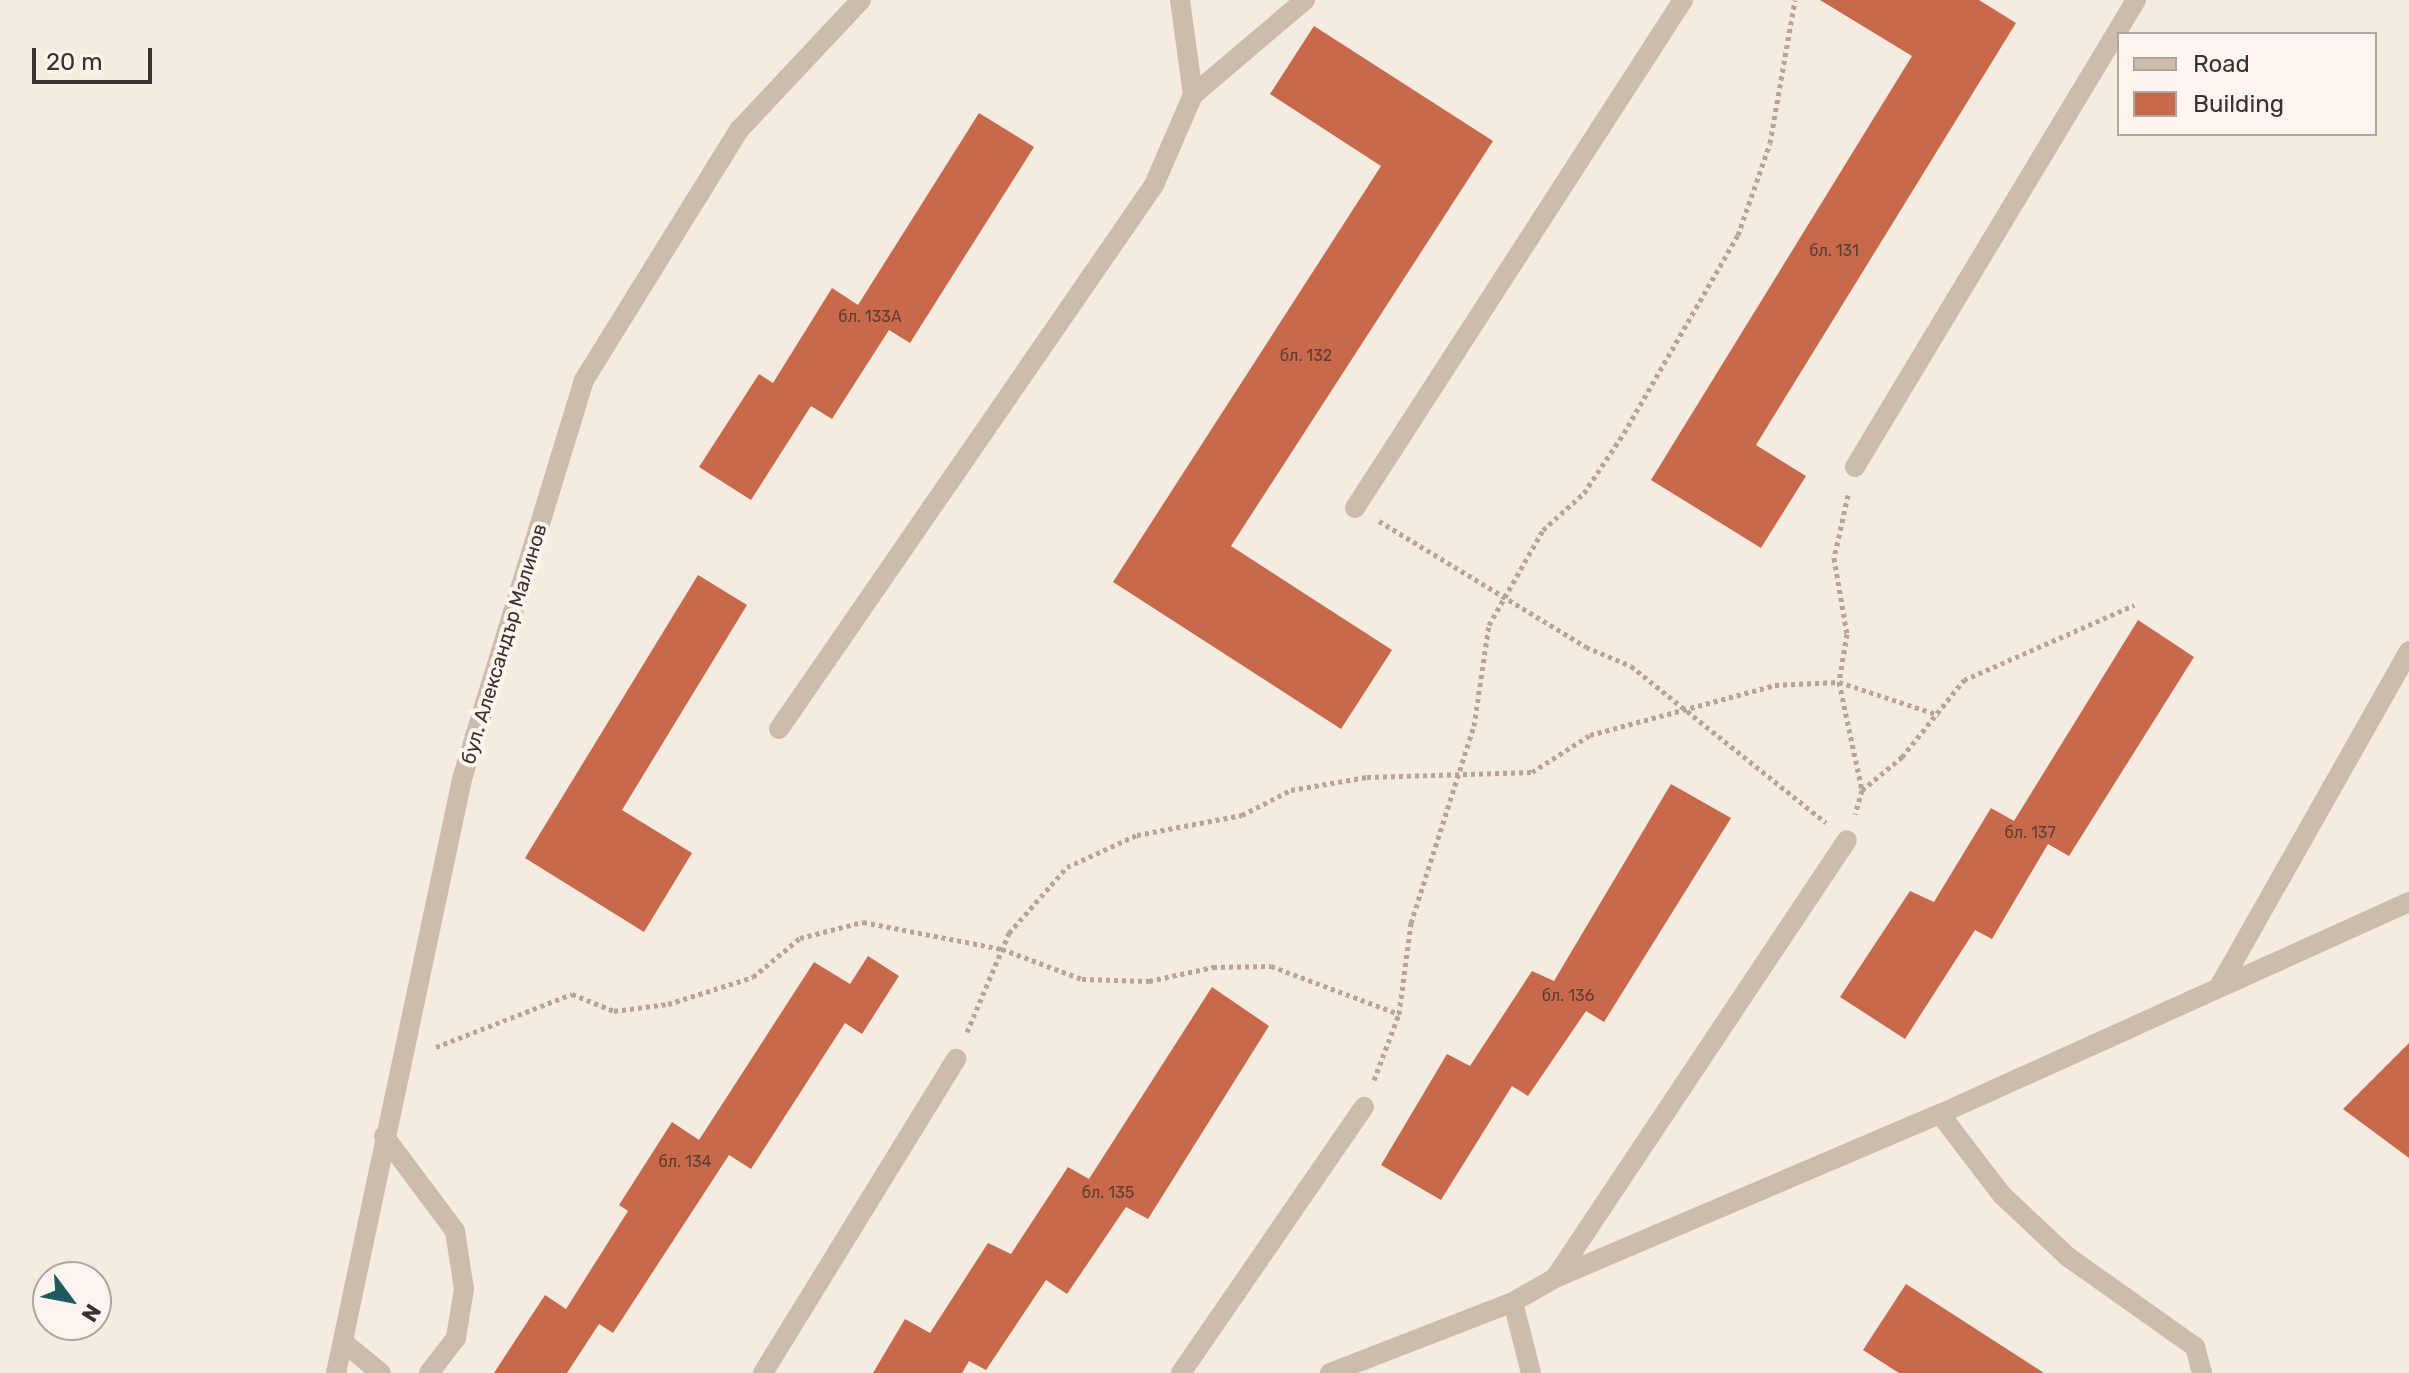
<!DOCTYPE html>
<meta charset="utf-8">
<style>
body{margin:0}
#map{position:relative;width:2409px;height:1373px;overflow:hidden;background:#f4ebe1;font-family:Rubik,sans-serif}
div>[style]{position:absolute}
.building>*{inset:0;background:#c8694b}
.path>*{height:5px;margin-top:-2.5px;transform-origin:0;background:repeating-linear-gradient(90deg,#b9a596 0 4px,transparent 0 8px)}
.service>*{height:20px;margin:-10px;padding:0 10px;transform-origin:10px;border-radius:10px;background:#cdbbac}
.minor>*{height:20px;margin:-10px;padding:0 10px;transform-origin:10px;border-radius:10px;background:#cdbbac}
.tertiary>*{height:20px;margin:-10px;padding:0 10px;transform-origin:10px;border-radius:10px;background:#cdbbac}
span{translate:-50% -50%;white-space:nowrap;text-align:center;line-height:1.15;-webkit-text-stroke:8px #fbf5ee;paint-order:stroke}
.number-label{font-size:16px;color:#5e3e33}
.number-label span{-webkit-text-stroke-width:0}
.street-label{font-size:20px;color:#3b302b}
.legend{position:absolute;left:2117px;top:32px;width:260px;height:104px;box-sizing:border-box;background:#fbf5ee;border:2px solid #aea6a0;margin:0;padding:10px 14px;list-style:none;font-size:24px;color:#3b302b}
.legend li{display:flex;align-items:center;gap:16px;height:40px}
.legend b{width:40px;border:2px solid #aea6a0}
.north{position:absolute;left:32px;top:1261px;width:80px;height:80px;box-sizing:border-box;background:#fbf5ee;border:2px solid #aea6a0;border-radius:50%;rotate:122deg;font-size:22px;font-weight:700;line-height:32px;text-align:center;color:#3b302b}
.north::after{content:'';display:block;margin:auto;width:28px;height:36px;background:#1f5a5e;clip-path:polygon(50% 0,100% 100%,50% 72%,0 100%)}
.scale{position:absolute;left:32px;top:48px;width:120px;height:36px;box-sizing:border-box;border:4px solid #3b302b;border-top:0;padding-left:10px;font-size:24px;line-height:28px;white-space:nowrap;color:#3b302b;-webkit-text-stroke:6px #fbf5ee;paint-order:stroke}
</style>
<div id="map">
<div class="building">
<i style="clip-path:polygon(1820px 0,1979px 0,2016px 23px,1756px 445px,1806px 476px,1761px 548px,1651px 480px,1912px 56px)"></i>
<i style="clip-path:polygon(1314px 26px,1493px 141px,1231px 546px,1392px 650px,1341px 729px,1113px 582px,1381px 166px,1270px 94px)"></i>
<i style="clip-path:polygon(979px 113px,1034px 147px,910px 343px,889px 330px,832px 419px,811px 406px,751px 500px,699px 467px,759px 374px,773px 383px,832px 288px,858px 305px)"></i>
<i style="clip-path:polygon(698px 575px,747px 605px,622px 810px,692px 853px,644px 932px,525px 858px)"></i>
<i style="clip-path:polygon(2138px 620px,2194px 657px,2069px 856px,2048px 844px,1992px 939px,1975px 930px,1905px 1039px,1840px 997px,1910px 891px,1934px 902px,1991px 808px,2014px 821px)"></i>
<i style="clip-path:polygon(1671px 784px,1731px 818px,1604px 1022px,1586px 1011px,1528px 1096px,1512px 1086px,1441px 1200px,1381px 1165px,1447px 1054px,1470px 1066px,1532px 971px,1554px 981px)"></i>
<i style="clip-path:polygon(868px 956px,899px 976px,862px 1034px,845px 1023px,751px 1169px,729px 1155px,613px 1333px,599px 1324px,567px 1373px,494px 1373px,545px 1295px,566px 1309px,628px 1211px,619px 1205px,672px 1122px,699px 1140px,814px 962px,850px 984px)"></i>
<i style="clip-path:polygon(1212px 987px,1269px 1026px,1148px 1219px,1126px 1207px,1067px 1294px,1046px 1280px,986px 1370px,969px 1361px,962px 1373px,873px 1373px,905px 1319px,930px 1333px,988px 1243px,1011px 1254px,1068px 1167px,1089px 1179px)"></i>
<i style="clip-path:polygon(2409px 1043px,2409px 1158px,2343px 1109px)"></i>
<i style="clip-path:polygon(1906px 1284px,2044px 1373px,1899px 1373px,1863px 1350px)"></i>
</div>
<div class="path">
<i style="left:1848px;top:495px;width:65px;rotate:102.5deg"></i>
<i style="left:1834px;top:558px;width:77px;rotate:80.3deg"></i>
<i style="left:1847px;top:634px;width:49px;rotate:99.5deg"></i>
<i style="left:1839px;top:682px;width:110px;rotate:78deg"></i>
<i style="left:1862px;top:790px;width:25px;rotate:106deg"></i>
<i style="left:1379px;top:521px;width:242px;rotate:31.3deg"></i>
<i style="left:1586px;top:647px;width:49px;rotate:22.9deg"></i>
<i style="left:1631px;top:666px;width:250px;rotate:38.8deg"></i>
<i style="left:1862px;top:790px;width:52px;rotate:-39.5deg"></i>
<i style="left:1902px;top:757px;width:99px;rotate:-51.2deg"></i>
<i style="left:1964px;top:680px;width:186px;rotate:-23.8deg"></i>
<i style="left:967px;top:1032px;width:108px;rotate:-67deg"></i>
<i style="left:1009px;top:933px;width:88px;rotate:-48.7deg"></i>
<i style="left:1067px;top:867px;width:77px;rotate:-24.6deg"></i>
<i style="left:1137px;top:835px;width:107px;rotate:-10.8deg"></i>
<i style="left:1242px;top:815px;width:55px;rotate:-27deg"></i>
<i style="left:1291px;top:790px;width:77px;rotate:-9.7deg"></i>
<i style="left:1367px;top:777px;width:165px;rotate:-1.7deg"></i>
<i style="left:1532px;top:772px;width:69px;rotate:-32.5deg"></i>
<i style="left:1590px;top:735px;width:192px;rotate:-15.1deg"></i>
<i style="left:1775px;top:685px;width:64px;rotate:-2.7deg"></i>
<i style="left:1839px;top:682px;width:105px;rotate:18.3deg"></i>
<i style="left:436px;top:1047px;width:146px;rotate:-21.3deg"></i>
<i style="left:572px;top:994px;width:45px;rotate:22deg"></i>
<i style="left:614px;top:1011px;width:54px;rotate:-7.4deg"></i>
<i style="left:668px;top:1004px;width:89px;rotate:-17.6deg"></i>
<i style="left:753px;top:977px;width:61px;rotate:-39.7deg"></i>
<i style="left:800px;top:938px;width:65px;rotate:-14.3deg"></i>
<i style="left:863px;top:922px;width:142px;rotate:11deg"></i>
<i style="left:1002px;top:949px;width:85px;rotate:20.6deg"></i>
<i style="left:1082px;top:979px;width:67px;rotate:1.7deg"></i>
<i style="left:1149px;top:981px;width:66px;rotate:-12.3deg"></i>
<i style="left:1213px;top:967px;width:58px;rotate:-1deg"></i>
<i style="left:1271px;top:966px;width:137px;rotate:20.6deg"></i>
<i style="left:1374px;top:1080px;width:71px;rotate:-69.3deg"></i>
<i style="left:1399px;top:1014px;width:92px;rotate:-82.5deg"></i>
<i style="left:1411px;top:923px;width:207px;rotate:-72.3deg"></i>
<i style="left:1474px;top:726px;width:102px;rotate:-81.6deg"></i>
<i style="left:1489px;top:625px;width:109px;rotate:-60.4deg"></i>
<i style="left:1543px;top:530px;width:55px;rotate:-42.1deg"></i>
<i style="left:1584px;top:493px;width:72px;rotate:-56.3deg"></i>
<i style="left:1624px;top:433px;width:228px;rotate:-60.1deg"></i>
<i style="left:1738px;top:235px;width:97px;rotate:-70.8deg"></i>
<i style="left:1770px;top:143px;width:145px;rotate:-80.1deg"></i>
</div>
<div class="service">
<i style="left:1180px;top:0;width:96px;rotate:82.2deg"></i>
<i style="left:1855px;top:467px;width:545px;rotate:-58.96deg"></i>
<i style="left:1355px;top:508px;width:605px;rotate:-57.15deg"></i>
<i style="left:779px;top:729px;width:661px;rotate:-55.42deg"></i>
<i style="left:1154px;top:185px;width:98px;rotate:-66.6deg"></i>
<i style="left:1193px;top:95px;width:147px;rotate:-40.3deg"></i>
<i style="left:384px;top:1136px;width:119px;rotate:53.2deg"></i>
<i style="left:455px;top:1231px;width:59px;rotate:81.2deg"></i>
<i style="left:464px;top:1289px;width:50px;rotate:99.3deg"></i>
<i style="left:456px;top:1338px;width:44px;rotate:127.6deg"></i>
<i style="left:1555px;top:1278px;width:526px;rotate:-56.31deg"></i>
<i style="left:1513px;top:1302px;width:73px;rotate:75.8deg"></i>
<i style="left:343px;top:1342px;width:49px;rotate:39.2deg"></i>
<i style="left:763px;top:1373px;width:369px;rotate:-58.4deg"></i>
<i style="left:1181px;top:1373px;width:323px;rotate:-55.5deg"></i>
</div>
<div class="minor">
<i style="left:2219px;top:987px;width:386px;rotate:-60.5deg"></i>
<i style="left:1940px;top:1114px;width:102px;rotate:52.6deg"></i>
<i style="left:2002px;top:1195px;width:91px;rotate:43.2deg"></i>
<i style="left:2068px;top:1257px;width:156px;rotate:35.3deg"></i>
<i style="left:2195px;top:1347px;width:27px;rotate:75deg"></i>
<i style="left:1330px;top:1373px;width:196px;rotate:-21.2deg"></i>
<i style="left:1513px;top:1302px;width:48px;rotate:-29.7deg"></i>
<i style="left:1555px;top:1278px;width:418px;rotate:-23.1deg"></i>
<i style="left:1940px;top:1114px;width:515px;rotate:-24.32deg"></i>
</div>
<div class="tertiary">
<i style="left:336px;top:1373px;width:607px;rotate:-78.02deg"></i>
<i style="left:462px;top:779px;width:417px;rotate:-73deg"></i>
<i style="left:584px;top:380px;width:294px;rotate:-58.2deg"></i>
<i style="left:739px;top:130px;width:178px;rotate:-46.8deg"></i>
</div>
<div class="number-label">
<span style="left:1834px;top:251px">бл. 131</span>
<span style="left:870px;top:317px">бл. 133А</span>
<span style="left:1306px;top:356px">бл. 132</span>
<span style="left:2030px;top:833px">бл. 137</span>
<span style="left:1568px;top:996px">бл. 136</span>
<span style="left:685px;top:1162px">бл. 134</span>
<span style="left:1108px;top:1193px">бл. 135</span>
</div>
<div class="street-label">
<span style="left:504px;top:644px;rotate:-73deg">бул. Александър Малинов</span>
</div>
<ul class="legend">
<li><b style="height:10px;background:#cdbbac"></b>Road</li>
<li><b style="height:22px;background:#c8694b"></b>Building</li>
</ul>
<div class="north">N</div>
<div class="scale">20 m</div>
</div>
